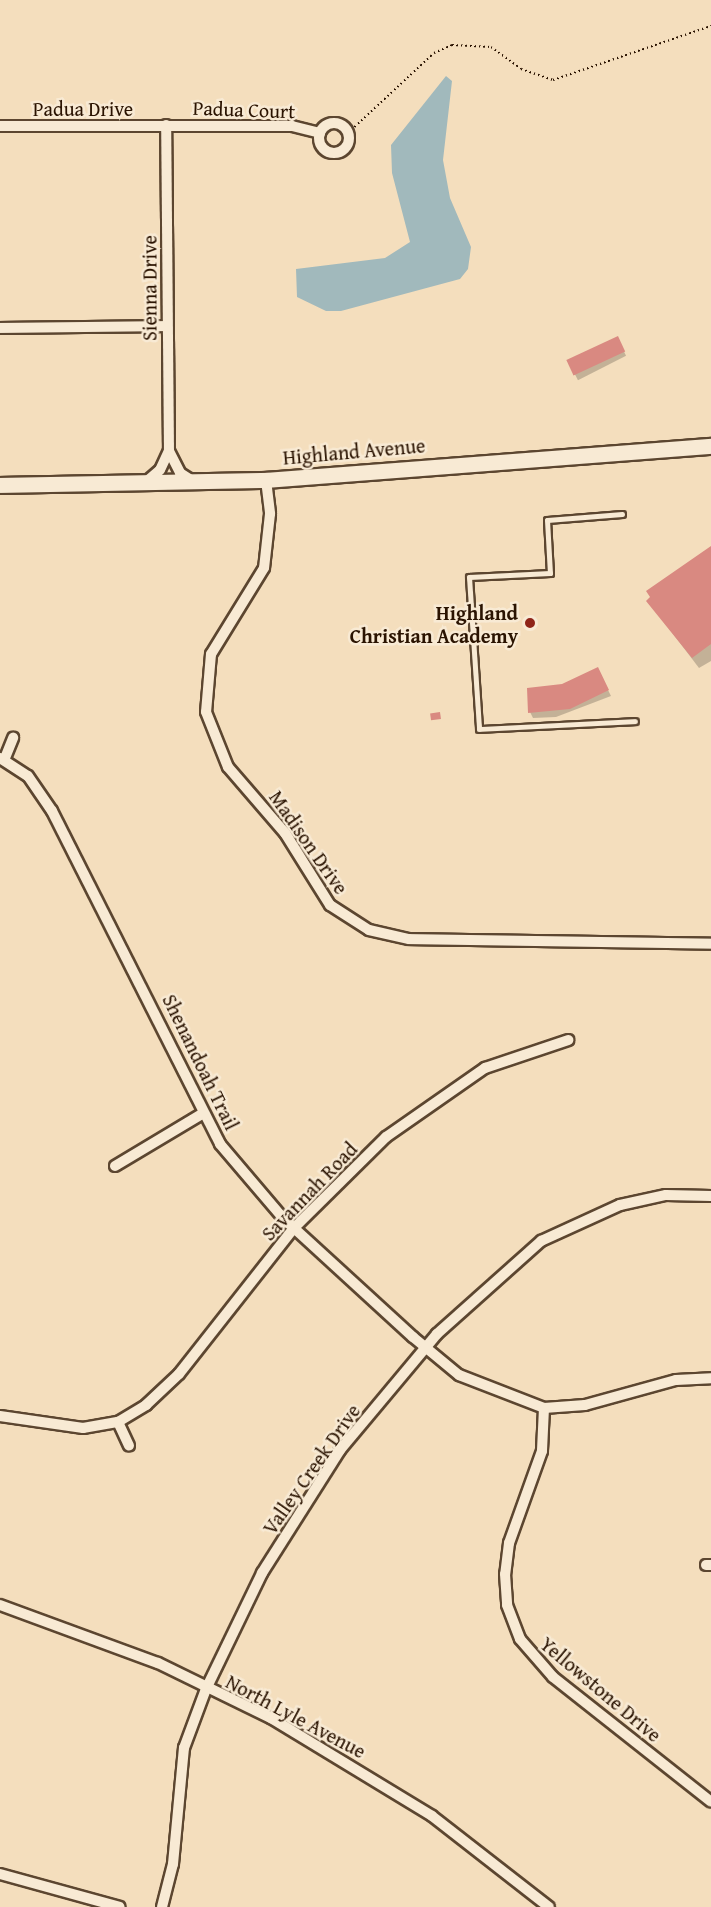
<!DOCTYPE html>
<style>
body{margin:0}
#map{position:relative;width:711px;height:1907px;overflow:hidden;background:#f4debd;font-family:"Gentium Book Plus",serif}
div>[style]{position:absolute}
.water>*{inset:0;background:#a1b9bc}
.shadow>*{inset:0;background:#0003;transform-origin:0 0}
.building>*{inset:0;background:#d98981;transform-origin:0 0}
.path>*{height:2px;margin-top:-1px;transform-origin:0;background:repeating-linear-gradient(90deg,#2a1301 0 1.5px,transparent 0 4.5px)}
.roads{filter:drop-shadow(2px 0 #5c4630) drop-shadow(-2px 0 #5c4630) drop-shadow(0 2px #5c4630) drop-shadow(0 -2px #5c4630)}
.lane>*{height:5px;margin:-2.5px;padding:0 2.5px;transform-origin:2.5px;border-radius:2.5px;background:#f8ead4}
.street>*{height:10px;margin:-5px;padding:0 5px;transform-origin:5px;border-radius:5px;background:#f8ead4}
.street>.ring{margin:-5px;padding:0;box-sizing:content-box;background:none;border:10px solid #f8ead4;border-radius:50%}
.secondary>*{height:15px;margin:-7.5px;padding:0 7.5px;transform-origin:7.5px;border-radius:7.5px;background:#f8ead4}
.dots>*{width:16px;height:16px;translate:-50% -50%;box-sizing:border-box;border:3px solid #f8ead4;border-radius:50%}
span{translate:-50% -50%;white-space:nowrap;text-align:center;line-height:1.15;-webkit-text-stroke:5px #f8ead4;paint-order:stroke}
.street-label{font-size:20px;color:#2a1301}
.poi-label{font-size:20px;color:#2a1301;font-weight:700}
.right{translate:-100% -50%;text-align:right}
</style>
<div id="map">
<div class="water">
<i style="clip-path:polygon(446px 76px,452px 81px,443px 160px,450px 198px,471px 247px,468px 269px,460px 279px,341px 311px,326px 311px,297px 297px,296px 269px,385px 258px,410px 242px,392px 173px,391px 145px)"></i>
</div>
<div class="shadow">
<i style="left:617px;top:338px;width:20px;height:54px;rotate:63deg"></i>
<i style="clip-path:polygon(711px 551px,711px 661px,699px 668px,648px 601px)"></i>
<i style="clip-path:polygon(600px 674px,611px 696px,556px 717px,533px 718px,530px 712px,562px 685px)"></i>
</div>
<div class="building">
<i style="left:618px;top:336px;width:17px;height:57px;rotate:65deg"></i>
<i style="clip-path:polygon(711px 546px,711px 644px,692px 658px,646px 601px,650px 597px,646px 591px)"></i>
<i style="clip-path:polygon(598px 667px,609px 690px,570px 709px,528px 713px,527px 688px,562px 684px)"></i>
<i style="left:440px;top:712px;width:7px;height:10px;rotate:82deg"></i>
</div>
<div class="path">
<i style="left:348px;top:133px;width:117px;rotate:-42.9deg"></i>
<i style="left:434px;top:53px;width:20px;rotate:-24deg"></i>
<i style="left:452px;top:45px;width:39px;rotate:3deg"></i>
<i style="left:491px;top:47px;width:37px;rotate:36deg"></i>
<i style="left:521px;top:69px;width:34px;rotate:19deg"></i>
<i style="left:553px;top:80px;width:167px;rotate:-18.9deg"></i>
</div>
<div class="roads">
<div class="lane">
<i style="left:622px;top:514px;width:75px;rotate:175.4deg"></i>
<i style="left:547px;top:520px;width:53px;rotate:86.8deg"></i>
<i style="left:550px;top:573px;width:81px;rotate:177.2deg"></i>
<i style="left:469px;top:577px;width:152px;rotate:86.2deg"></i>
<i style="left:479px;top:729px;width:156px;rotate:-2.9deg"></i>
</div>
<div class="street">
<i class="ring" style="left:319px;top:123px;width:20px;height:20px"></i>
<i style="left:0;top:126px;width:292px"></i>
<i style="left:292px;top:126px;width:29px;rotate:14deg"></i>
<i style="left:0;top:328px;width:167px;rotate:-0.7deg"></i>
<i style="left:169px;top:451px;width:25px;rotate:63deg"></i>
<i style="left:180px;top:473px;width:13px;rotate:32deg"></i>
<i style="left:266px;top:480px;width:34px;rotate:83deg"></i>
<i style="left:270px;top:514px;width:54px;rotate:96.3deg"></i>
<i style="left:264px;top:568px;width:101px;rotate:121.6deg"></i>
<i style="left:211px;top:654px;width:58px;rotate:94.9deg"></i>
<i style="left:206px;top:712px;width:59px;rotate:68.2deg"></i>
<i style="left:228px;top:767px;width:87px;rotate:49.2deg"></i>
<i style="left:285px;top:833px;width:85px;rotate:58deg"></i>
<i style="left:330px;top:905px;width:46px;rotate:32.7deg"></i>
<i style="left:369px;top:930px;width:41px;rotate:12.7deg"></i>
<i style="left:409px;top:939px;width:302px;rotate:0.9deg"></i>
<i style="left:146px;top:482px;width:18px;rotate:-41deg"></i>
<i style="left:160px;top:470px;width:21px;rotate:-65deg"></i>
<i style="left:169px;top:451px;width:326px;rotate:-90.5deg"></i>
<i style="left:0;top:758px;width:33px;rotate:33deg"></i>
<i style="left:28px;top:776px;width:42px;rotate:55.6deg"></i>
<i style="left:52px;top:811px;width:373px;rotate:63.2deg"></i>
<i style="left:220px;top:1144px;width:97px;rotate:49.6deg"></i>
<i style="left:283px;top:1218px;width:176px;rotate:42.5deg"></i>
<i style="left:413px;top:1337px;width:60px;rotate:39.6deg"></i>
<i style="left:459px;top:1375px;width:91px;rotate:21.2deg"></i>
<i style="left:544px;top:1408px;width:41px;rotate:-4.2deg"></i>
<i style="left:585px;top:1405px;width:94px;rotate:-15.4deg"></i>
<i style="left:676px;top:1380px;width:35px;rotate:-3deg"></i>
<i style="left:5px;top:758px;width:22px;rotate:-68deg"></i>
<i style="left:115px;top:1166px;width:101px;rotate:-30.9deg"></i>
<i style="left:544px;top:1408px;width:43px;rotate:92.7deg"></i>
<i style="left:542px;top:1451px;width:98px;rotate:109.7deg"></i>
<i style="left:509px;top:1543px;width:31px;rotate:97deg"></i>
<i style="left:505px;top:1574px;width:31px;rotate:86deg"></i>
<i style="left:507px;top:1605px;width:36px;rotate:69deg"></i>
<i style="left:520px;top:1639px;width:50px;rotate:49deg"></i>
<i style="left:553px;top:1677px;width:201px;rotate:38.3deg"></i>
<i style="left:0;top:1416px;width:84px;rotate:8.2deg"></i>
<i style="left:83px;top:1428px;width:36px;rotate:-10deg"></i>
<i style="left:118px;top:1422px;width:33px;rotate:-31deg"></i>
<i style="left:146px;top:1405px;width:45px;rotate:-43.2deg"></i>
<i style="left:179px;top:1374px;width:186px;rotate:-51.8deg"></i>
<i style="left:294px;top:1228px;width:129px;rotate:-44.7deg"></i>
<i style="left:386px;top:1137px;width:121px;rotate:-34.9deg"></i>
<i style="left:485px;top:1068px;width:88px;rotate:-18.6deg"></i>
<i style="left:118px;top:1422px;width:26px;rotate:65deg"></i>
<i style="left:706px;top:1565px;width:5px"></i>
<i style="left:0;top:1605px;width:168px;rotate:20.2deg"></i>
<i style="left:158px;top:1663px;width:126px;rotate:26deg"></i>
<i style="left:271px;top:1718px;width:188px;rotate:31.3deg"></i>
<i style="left:432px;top:1816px;width:148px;rotate:37.9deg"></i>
<i style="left:0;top:1874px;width:124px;rotate:15.4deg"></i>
<i style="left:162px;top:1907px;width:44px;rotate:-75.7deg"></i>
<i style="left:173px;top:1864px;width:117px;rotate:-84.6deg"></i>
<i style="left:184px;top:1748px;width:63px;rotate:-69.6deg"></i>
<i style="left:206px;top:1689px;width:129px;rotate:-64.2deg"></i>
<i style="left:262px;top:1573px;width:146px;rotate:-57.6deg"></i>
<i style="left:340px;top:1450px;width:151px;rotate:-50.1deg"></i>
<i style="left:437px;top:1334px;width:140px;rotate:-41.8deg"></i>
<i style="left:541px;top:1241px;width:87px;rotate:-24.5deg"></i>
<i style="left:620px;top:1205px;width:47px;rotate:-12.3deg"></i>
<i style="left:666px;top:1195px;width:45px;rotate:1.3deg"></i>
</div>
<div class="secondary">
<i style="left:0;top:485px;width:266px;rotate:-1.1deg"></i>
<i style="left:266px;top:480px;width:446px;rotate:-4.4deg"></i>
</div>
</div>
<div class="dots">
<i style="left:530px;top:623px;background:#8f2418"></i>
</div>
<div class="street-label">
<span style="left:83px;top:108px">Padua Drive</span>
<span style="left:244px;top:109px;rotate:2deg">Padua Court</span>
<span style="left:149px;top:288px;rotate:-90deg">Sienna Drive</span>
<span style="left:354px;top:451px;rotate:-5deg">Highland Avenue</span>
<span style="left:309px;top:842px;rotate:55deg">Madison Drive</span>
<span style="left:201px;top:1062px;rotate:64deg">Shenandoah Trail</span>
<span style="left:309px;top:1191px;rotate:-46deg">Savannah Road</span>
<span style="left:311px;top:1469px;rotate:-55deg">Valley Creek Drive</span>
<span style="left:601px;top:1689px;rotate:40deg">Yellowstone Drive</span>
<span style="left:296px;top:1716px;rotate:28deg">North Lyle Avenue</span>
</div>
<div class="poi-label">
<span class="right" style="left:518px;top:624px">Highland<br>Christian Academy</span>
</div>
</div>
